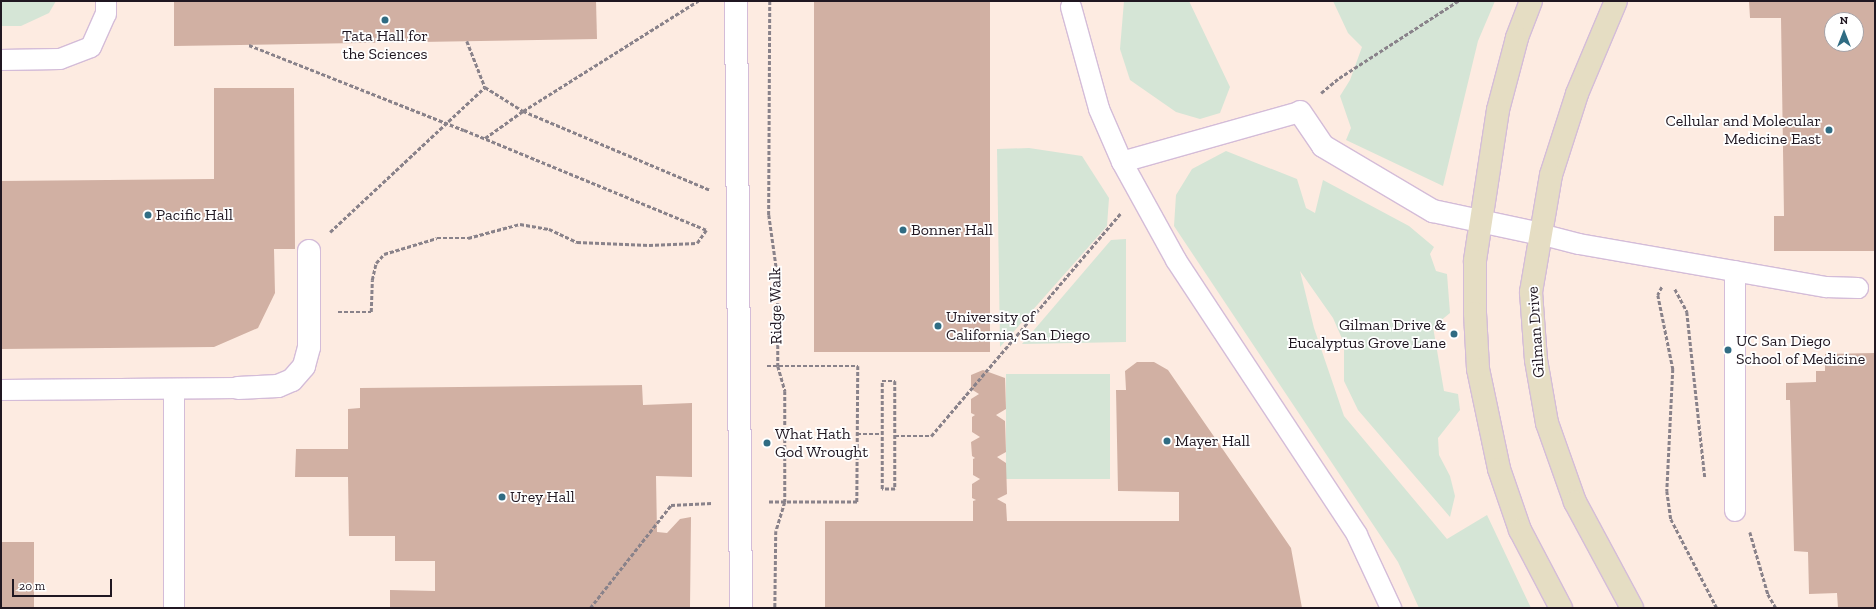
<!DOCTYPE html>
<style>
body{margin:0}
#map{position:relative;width:1876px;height:609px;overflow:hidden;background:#fcf7fd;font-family:"Zilla Slab",serif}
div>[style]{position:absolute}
.education>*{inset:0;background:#fdebe1}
.green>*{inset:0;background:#d5e5d6;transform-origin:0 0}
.building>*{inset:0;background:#d1b0a3;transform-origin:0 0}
.path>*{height:2.5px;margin-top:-1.25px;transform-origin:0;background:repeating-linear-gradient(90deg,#89828a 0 4px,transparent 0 6px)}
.roads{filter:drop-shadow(1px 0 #d4bcd8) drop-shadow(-1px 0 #d4bcd8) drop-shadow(0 1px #d4bcd8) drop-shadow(0 -1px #d4bcd8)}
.lane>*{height:20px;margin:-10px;padding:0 10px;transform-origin:10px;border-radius:10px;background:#fff}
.street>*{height:22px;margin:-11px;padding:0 11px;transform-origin:11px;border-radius:11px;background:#fff}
.secondary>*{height:22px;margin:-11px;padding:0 11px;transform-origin:11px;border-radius:11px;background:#e5ddc3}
.path-bridge>*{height:2.5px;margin-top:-1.25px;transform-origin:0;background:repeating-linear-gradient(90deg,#89828a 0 4px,transparent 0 6px)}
.dots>*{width:11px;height:11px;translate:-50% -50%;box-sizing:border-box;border:2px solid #fff;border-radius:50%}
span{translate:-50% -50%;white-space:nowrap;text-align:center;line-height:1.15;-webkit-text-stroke:3.5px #fff;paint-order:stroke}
.poi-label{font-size:16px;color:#201721}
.right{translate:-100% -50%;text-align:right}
.left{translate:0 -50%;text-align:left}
.street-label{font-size:16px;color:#201721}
.frame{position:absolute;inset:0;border:2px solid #201721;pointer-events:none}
.north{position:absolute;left:1824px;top:12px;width:40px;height:40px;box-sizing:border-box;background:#fff;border:1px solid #a6a2a6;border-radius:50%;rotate:0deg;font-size:11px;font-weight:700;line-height:16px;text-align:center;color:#201721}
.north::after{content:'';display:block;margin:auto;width:14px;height:18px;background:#306c83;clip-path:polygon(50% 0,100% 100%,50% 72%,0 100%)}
.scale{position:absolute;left:12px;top:579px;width:100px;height:18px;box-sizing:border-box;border:2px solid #201721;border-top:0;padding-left:5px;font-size:12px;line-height:14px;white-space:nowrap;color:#201721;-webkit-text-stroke:3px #fff;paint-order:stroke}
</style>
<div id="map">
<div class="education">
<i style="clip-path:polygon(evenodd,1px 1px,1875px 1px,1875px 608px,1px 608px,1px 1px,1832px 20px,1856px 20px,1856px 44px,1832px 44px,1832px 20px)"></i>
</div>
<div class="green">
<i style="clip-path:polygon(1px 1px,56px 1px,49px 13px,21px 26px,1px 26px)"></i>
<i style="clip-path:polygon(1124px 1px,1189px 1px,1230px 87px,1220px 113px,1200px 119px,1176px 112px,1130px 80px,1120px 49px)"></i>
<i style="clip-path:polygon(1333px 1px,1495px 1px,1478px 41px,1443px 186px,1346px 140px,1351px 128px,1340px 96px,1350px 80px,1362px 47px,1348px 33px)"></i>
<i style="clip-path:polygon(1029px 148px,1082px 156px,1109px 198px,1107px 226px,1000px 347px,997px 149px)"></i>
<i style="clip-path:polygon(1226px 151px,1297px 179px,1306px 208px,1315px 213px,1323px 180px,1409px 226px,1434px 247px,1430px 254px,1436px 271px,1447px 274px,1450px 313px,1433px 327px,1444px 391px,1458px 394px,1460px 410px,1438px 438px,1439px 455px,1450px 476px,1455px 496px,1450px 517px,1358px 410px,1344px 381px,1344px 343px,1333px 318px,1300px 271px,1314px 328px,1344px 416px,1447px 539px,1487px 515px,1531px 608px,1419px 608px,1398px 562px,1174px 226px,1176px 195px,1192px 169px)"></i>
<i style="clip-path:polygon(1126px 239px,1126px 342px,1022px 344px,1111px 240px)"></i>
<i style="left:1110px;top:374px;width:105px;height:104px;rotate:90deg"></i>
</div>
<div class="building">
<i style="clip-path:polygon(174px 1px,596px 1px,597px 39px,174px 46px)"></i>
<i style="left:814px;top:1px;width:176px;height:351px"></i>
<i style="clip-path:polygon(evenodd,1749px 1px,1875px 1px,1875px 251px,1774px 251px,1774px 216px,1784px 216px,1781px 18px,1750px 18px,1749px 1px,1832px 20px,1856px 20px,1856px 44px,1832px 44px,1832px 20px)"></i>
<i style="clip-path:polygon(214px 88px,294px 88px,295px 249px,274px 249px,275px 293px,258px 328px,214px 347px,1px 349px,1px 181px,214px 179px)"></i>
<i style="clip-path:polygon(1875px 353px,1875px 608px,1838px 608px,1837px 593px,1809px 594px,1808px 552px,1794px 551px,1790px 400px,1786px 400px,1786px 383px,1816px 382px,1816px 371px,1825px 371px,1825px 354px)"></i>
<i style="clip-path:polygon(1137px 362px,1154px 362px,1168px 370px,1291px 548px,1302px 608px,825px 608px,825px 521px,973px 521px,973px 501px,976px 500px,972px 498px,972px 484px,980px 479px,973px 475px,973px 459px,975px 458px,972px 456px,971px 442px,980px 437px,972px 432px,972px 417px,975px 415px,971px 413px,971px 399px,979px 394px,971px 389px,971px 375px,983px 370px,1005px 378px,1006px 409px,996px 415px,1005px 421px,1006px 452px,997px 457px,1006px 463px,1007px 494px,997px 499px,1006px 504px,1007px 521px,1179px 521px,1179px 492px,1118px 491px,1116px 390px,1126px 390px,1125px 371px)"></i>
<i style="clip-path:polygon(642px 385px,643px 405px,692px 403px,692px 477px,656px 476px,657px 532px,667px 533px,680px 519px,691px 517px,690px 608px,390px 608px,390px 590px,435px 591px,435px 561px,395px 561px,395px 536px,349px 536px,348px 477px,295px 477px,296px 449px,348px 449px,348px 409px,360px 408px,360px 388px)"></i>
<i style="left:1px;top:542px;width:33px;height:66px"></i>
</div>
<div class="path">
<i style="left:770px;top:1px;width:214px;rotate:90.3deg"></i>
<i style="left:769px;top:215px;width:65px;rotate:82deg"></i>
<i style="left:778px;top:279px;width:87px;rotate:90deg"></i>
<i style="left:778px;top:366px;width:26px;rotate:74deg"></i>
<i style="left:785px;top:391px;width:111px;rotate:90deg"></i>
<i style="left:785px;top:502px;width:30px;rotate:107deg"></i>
<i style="left:776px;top:531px;width:77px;rotate:90.7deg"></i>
<i style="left:467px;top:41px;width:49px;rotate:68.6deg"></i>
<i style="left:485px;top:87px;width:45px;rotate:32.3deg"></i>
<i style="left:523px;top:111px;width:203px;rotate:22.9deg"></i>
<i style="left:1321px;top:93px;width:23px;rotate:-40deg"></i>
<i style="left:1339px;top:78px;width:142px;rotate:-32.9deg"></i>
<i style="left:464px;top:130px;width:263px;rotate:22.4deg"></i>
<i style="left:485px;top:138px;width:47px;rotate:-35.4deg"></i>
<i style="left:523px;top:111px;width:207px;rotate:-32.2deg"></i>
<i style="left:330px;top:232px;width:212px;rotate:-43.1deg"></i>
<i style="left:1662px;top:287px;width:9px;rotate:117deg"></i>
<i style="left:1658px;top:295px;width:76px;rotate:78.5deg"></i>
<i style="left:1673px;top:369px;width:122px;rotate:92.8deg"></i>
<i style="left:1667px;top:491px;width:28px;rotate:82deg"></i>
<i style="left:1671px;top:519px;width:100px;rotate:62.7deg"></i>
<i style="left:1675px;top:289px;width:26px;rotate:62deg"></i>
<i style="left:1687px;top:312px;width:166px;rotate:83.8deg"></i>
<i style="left:338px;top:312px;width:33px"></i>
<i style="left:371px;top:312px;width:32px;rotate:-88deg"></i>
<i style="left:372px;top:280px;width:17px;rotate:-77deg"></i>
<i style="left:376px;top:263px;width:12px;rotate:-48deg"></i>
<i style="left:384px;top:254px;width:55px;rotate:-16.8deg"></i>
<i style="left:437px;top:238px;width:31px"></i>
<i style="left:468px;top:238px;width:54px;rotate:-15.1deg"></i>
<i style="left:520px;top:224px;width:29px;rotate:10deg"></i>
<i style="left:549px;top:229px;width:31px;rotate:25deg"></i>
<i style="left:577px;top:242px;width:72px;rotate:2.4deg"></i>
<i style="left:649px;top:245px;width:48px;rotate:-2.4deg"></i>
<i style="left:697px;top:243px;width:16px;rotate:-55deg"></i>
<i style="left:767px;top:366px;width:91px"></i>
<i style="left:858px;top:366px;width:136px;rotate:90.4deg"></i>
<i style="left:857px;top:502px;width:88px;rotate:180deg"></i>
<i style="left:882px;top:381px;width:13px"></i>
<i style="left:895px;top:381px;width:108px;rotate:90deg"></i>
<i style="left:895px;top:489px;width:13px;rotate:180deg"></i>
<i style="left:882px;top:489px;width:108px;rotate:-90deg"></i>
<i style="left:857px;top:434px;width:25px"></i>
<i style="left:895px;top:436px;width:36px"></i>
<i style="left:931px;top:436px;width:292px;rotate:-49.6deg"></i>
<i style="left:1750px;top:532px;width:65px;rotate:73.8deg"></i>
<i style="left:1768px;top:594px;width:16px;rotate:60deg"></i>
<i style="left:590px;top:608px;width:131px;rotate:-51.8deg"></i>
<i style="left:671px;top:505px;width:41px;rotate:-2.8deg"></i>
</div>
<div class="roads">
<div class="lane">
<i style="left:1071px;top:7px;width:106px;rotate:74.6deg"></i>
<i style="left:1099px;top:109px;width:58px;rotate:66.5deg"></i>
<i style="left:1122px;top:162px;width:112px;rotate:61.1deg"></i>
<i style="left:1176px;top:260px;width:329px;rotate:56.6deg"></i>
<i style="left:1357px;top:535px;width:81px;rotate:65deg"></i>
<i style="left:1px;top:60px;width:59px;rotate:-1deg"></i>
<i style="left:60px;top:59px;width:33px;rotate:-21deg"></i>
<i style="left:91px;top:47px;width:36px;rotate:-66deg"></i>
<i style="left:106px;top:14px;width:13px;rotate:-90deg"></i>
<i style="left:1122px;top:162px;width:185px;rotate:-15.7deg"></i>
<i style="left:1540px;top:234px;width:40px;rotate:14.4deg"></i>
<i style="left:1579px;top:244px;width:251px;rotate:9.9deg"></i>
<i style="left:1826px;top:287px;width:32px;rotate:2deg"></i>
<i style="left:1735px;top:271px;width:240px;rotate:90deg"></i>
<i style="left:174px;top:389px;width:219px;rotate:90deg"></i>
<i style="left:1px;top:390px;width:237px;rotate:-0.5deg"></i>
</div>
<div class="street">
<i style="left:736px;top:1px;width:607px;rotate:89.53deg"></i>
<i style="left:1300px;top:112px;width:41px;rotate:55.9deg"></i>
<i style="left:1323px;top:146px;width:128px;rotate:30.6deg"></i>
<i style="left:1433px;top:211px;width:109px;rotate:12.1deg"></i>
<i style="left:238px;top:388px;width:40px;rotate:-2.9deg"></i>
<i style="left:278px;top:386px;width:15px;rotate:-23deg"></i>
<i style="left:292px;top:380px;width:18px;rotate:-49deg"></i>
<i style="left:304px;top:366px;width:20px;rotate:-75deg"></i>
<i style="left:309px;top:347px;width:96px;rotate:-90deg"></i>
</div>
<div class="secondary">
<i style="left:1531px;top:1px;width:40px;rotate:111deg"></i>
<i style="left:1517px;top:38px;width:74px;rotate:104.8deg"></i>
<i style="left:1498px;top:110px;width:153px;rotate:98.7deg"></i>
<i style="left:1475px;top:261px;width:52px;rotate:90deg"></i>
<i style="left:1475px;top:313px;width:56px;rotate:86.9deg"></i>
<i style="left:1478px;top:369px;width:102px;rotate:78.1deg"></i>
<i style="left:1499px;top:469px;width:65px;rotate:71deg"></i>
<i style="left:1520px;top:530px;width:88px;rotate:62.3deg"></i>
<i style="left:1616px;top:1px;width:101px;rotate:112.8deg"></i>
<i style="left:1577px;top:94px;width:85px;rotate:107.8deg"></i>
<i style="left:1551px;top:175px;width:119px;rotate:99.7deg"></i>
<i style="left:1531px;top:292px;width:68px;rotate:85.8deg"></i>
<i style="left:1536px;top:360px;width:64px;rotate:80.1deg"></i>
<i style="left:1547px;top:423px;width:84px;rotate:70.5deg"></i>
<i style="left:1575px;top:502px;width:120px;rotate:61.7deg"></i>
</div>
</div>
<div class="path-bridge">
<i style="left:249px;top:45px;width:231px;rotate:21.6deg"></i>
</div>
<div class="dots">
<i style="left:385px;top:20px;background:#306c83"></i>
<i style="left:1829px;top:130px;background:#306c83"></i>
<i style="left:148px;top:215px;background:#306c83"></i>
<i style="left:903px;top:230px;background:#306c83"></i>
<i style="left:938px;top:326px;background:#306c83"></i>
<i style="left:1454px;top:334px;background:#306c83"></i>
<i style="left:1728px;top:350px;background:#306c83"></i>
<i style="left:1167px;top:441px;background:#306c83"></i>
<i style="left:767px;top:443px;background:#306c83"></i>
<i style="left:502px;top:497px;background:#306c83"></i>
</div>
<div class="poi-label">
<span style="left:385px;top:45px">Tata Hall for<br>the Sciences</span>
<span class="right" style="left:1821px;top:130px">Cellular and Molecular<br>Medicine East</span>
<span class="left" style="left:156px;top:215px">Pacific Hall</span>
<span class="left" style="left:911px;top:230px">Bonner Hall</span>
<span class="left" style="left:946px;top:326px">University of<br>California, San Diego</span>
<span class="right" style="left:1446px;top:334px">Gilman Drive &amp;<br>Eucalyptus Grove Lane</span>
<span class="left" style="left:1736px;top:350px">UC San Diego<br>School of Medicine</span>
<span class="left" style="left:775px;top:443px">What Hath<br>God Wrought</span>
<span class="left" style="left:1175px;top:441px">Mayer Hall</span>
<span class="left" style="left:510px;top:497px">Urey Hall</span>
</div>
<div class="street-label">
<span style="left:776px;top:306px;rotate:-91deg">Ridge Walk</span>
<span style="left:1536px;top:332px;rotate:-94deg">Gilman Drive</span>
</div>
<div class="frame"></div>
<div class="north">N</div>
<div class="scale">20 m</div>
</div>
